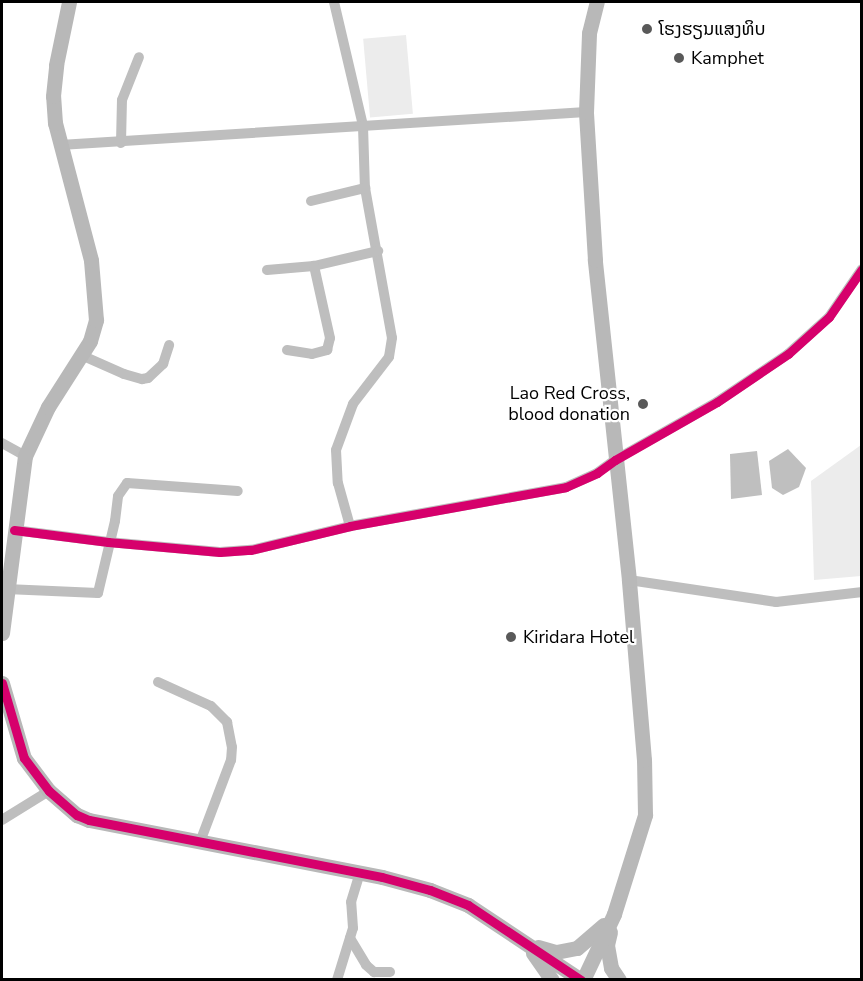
<!DOCTYPE html>
<meta charset="utf-8">
<style>
body{margin:0}
#map{position:relative;width:863px;height:981px;overflow:hidden;background:#fff;font-family:"Nunito Sans","Noto Sans Lao",sans-serif}
div>[style]{position:absolute}
.green>*{inset:0;background:#ececec;transform-origin:0 0}
.water>*{inset:0;background:#bfbfbf}
.street>*{height:10px;margin:-5px;padding:0 5px;transform-origin:5px;border-radius:5px;background:#bebebe}
.secondary>*{height:15px;margin:-7.5px;padding:0 7.5px;transform-origin:7.5px;border-radius:7.5px;background:#b8b8b8}
.cycleway>*{height:9px;margin:-4.5px;padding:0 4.5px;transform-origin:4.5px;border-radius:4.5px;background:#d6006c}
.dots>*{width:16px;height:16px;translate:-50% -50%;box-sizing:border-box;border:3px solid #fff;border-radius:50%}
span{translate:-50% -50%;white-space:nowrap;text-align:center;line-height:1.15;-webkit-text-stroke:4.5px #fff;paint-order:stroke}
.poi-label{font-size:18px;color:#000}
.left{translate:0 -50%;text-align:left}
.right{translate:-100% -50%;text-align:right}
.frame{position:absolute;inset:0;border:3px solid #000;pointer-events:none}
</style>
<div id="map">
<div class="green">
<i style="left:406px;top:35px;width:79px;height:43px;rotate:85deg"></i>
<i style="clip-path:polygon(861px 445px,861px 576px,814px 580px,811px 481px)"></i>
</div>
<div class="water">
<i style="clip-path:polygon(788px 449px,806px 468px,799px 487px,783px 495px,772px 488px,769px 461px)"></i>
<i style="clip-path:polygon(757px 451px,762px 495px,731px 499px,730px 454px)"></i>
</div>
<div class="street">
<i style="left:334px;top:2px;width:127px;rotate:76.8deg"></i>
<i style="left:363px;top:126px;width:62px;rotate:88.2deg"></i>
<i style="left:365px;top:188px;width:152px;rotate:79.8deg"></i>
<i style="left:392px;top:338px;width:19px;rotate:99deg"></i>
<i style="left:389px;top:357px;width:59px;rotate:127.5deg"></i>
<i style="left:353px;top:404px;width:49px;rotate:110.3deg"></i>
<i style="left:336px;top:450px;width:33px;rotate:87deg"></i>
<i style="left:338px;top:483px;width:45px;rotate:74.4deg"></i>
<i style="left:121px;top:143px;width:43px;rotate:-88.7deg"></i>
<i style="left:122px;top:100px;width:46px;rotate:-68.4deg"></i>
<i style="left:60px;top:145px;width:527px;rotate:-3.59deg"></i>
<i style="left:311px;top:201px;width:56px;rotate:-13.5deg"></i>
<i style="left:267px;top:270px;width:47px;rotate:-4.9deg"></i>
<i style="left:314px;top:266px;width:66px;rotate:-13.2deg"></i>
<i style="left:287px;top:350px;width:25px;rotate:9deg"></i>
<i style="left:312px;top:354px;width:16px;rotate:-15deg"></i>
<i style="left:327px;top:350px;width:12px;rotate:-76deg"></i>
<i style="left:330px;top:338px;width:74px;rotate:-102.5deg"></i>
<i style="left:81px;top:355px;width:47px;rotate:23.8deg"></i>
<i style="left:124px;top:374px;width:19px;rotate:16deg"></i>
<i style="left:142px;top:379px;width:6px;rotate:-9deg"></i>
<i style="left:148px;top:378px;width:21px;rotate:-43deg"></i>
<i style="left:163px;top:364px;width:20px;rotate:-72deg"></i>
<i style="left:2px;top:443px;width:26px;rotate:29deg"></i>
<i style="left:14px;top:530px;width:95px;rotate:7.3deg"></i>
<i style="left:108px;top:542px;width:112px;rotate:5.1deg"></i>
<i style="left:220px;top:552px;width:31px;rotate:-4deg"></i>
<i style="left:251px;top:550px;width:102px;rotate:-13.6deg"></i>
<i style="left:350px;top:526px;width:219px;rotate:-10.2deg"></i>
<i style="left:566px;top:487px;width:34px;rotate:-24deg"></i>
<i style="left:597px;top:473px;width:22px;rotate:-36deg"></i>
<i style="left:615px;top:460px;width:117px;rotate:-29.6deg"></i>
<i style="left:717px;top:402px;width:86px;rotate:-34.1deg"></i>
<i style="left:788px;top:354px;width:55px;rotate:-42.1deg"></i>
<i style="left:829px;top:317px;width:58px;rotate:-55.5deg"></i>
<i style="left:629px;top:580px;width:149px;rotate:8.5deg"></i>
<i style="left:776px;top:602px;width:87px;rotate:-6.6deg"></i>
<i style="left:6px;top:589px;width:92px;rotate:2.5deg"></i>
<i style="left:98px;top:593px;width:74px;rotate:-76.7deg"></i>
<i style="left:115px;top:521px;width:25px;rotate:-83deg"></i>
<i style="left:118px;top:496px;width:16px;rotate:-55deg"></i>
<i style="left:127px;top:483px;width:111px;rotate:4.1deg"></i>
<i style="left:158px;top:682px;width:58px;rotate:24.4deg"></i>
<i style="left:211px;top:706px;width:23px;rotate:45deg"></i>
<i style="left:227px;top:722px;width:25px;rotate:79deg"></i>
<i style="left:232px;top:747px;width:13px;rotate:94deg"></i>
<i style="left:231px;top:760px;width:88px;rotate:110.7deg"></i>
<i style="left:2px;top:820px;width:55px;rotate:-31.7deg"></i>
<i style="left:350px;top:938px;width:31px;rotate:59deg"></i>
<i style="left:366px;top:965px;width:11px;rotate:41deg"></i>
<i style="left:374px;top:972px;width:16px"></i>
<i style="left:337px;top:980px;width:54px;rotate:-72.9deg"></i>
<i style="left:353px;top:928px;width:26px;rotate:-94deg"></i>
<i style="left:351px;top:902px;width:28px;rotate:-73deg"></i>
</div>
<div class="secondary">
<i style="left:2px;top:633px;width:178px;rotate:-82.6deg"></i>
<i style="left:25px;top:456px;width:54px;rotate:-64.9deg"></i>
<i style="left:48px;top:407px;width:78px;rotate:-57.5deg"></i>
<i style="left:90px;top:341px;width:22px;rotate:-74deg"></i>
<i style="left:96px;top:320px;width:60px;rotate:-94.8deg"></i>
<i style="left:91px;top:260px;width:142px;rotate:-104.7deg"></i>
<i style="left:55px;top:123px;width:27px;rotate:-94deg"></i>
<i style="left:53px;top:96px;width:31px;rotate:-84deg"></i>
<i style="left:56px;top:65px;width:64px;rotate:-78.3deg"></i>
<i style="left:2px;top:683px;width:78px;rotate:73.7deg"></i>
<i style="left:24px;top:758px;width:41px;rotate:52.9deg"></i>
<i style="left:49px;top:791px;width:37px;rotate:41deg"></i>
<i style="left:77px;top:815px;width:13px;rotate:23deg"></i>
<i style="left:89px;top:820px;width:298px;rotate:11deg"></i>
<i style="left:382px;top:877px;width:50px;rotate:15.2deg"></i>
<i style="left:430px;top:890px;width:41px;rotate:21.5deg"></i>
<i style="left:468px;top:905px;width:136px;rotate:33.6deg"></i>
<i style="left:610px;top:932px;width:13px;rotate:103deg"></i>
<i style="left:607px;top:945px;width:23px;rotate:80deg"></i>
<i style="left:611px;top:968px;width:14px;rotate:56deg"></i>
<i style="left:538px;top:947px;width:19px;rotate:16deg"></i>
<i style="left:556px;top:952px;width:21px;rotate:-11deg"></i>
<i style="left:577px;top:948px;width:35px;rotate:-41deg"></i>
<i style="left:533px;top:953px;width:33px;rotate:55deg"></i>
<i style="left:583px;top:980px;width:73px;rotate:-64.8deg"></i>
<i style="left:614px;top:914px;width:104px;rotate:-72.6deg"></i>
<i style="left:645px;top:815px;width:55px;rotate:-91deg"></i>
<i style="left:644px;top:760px;width:181px;rotate:-94.8deg"></i>
<i style="left:629px;top:580px;width:322px;rotate:-96.1deg"></i>
<i style="left:595px;top:260px;width:148px;rotate:-93.5deg"></i>
<i style="left:586px;top:112px;width:79px;rotate:-87.8deg"></i>
<i style="left:589px;top:33px;width:32px;rotate:-76deg"></i>
</div>
<div class="cycleway">
<i style="left:14px;top:530px;width:95px;rotate:7.3deg"></i>
<i style="left:108px;top:542px;width:112px;rotate:5.1deg"></i>
<i style="left:220px;top:552px;width:31px;rotate:-4deg"></i>
<i style="left:251px;top:550px;width:102px;rotate:-13.6deg"></i>
<i style="left:350px;top:526px;width:219px;rotate:-10.2deg"></i>
<i style="left:566px;top:487px;width:34px;rotate:-24deg"></i>
<i style="left:597px;top:473px;width:22px;rotate:-36deg"></i>
<i style="left:615px;top:460px;width:117px;rotate:-29.6deg"></i>
<i style="left:717px;top:402px;width:86px;rotate:-34.1deg"></i>
<i style="left:788px;top:354px;width:55px;rotate:-42.1deg"></i>
<i style="left:829px;top:317px;width:58px;rotate:-55.5deg"></i>
<i style="left:2px;top:683px;width:78px;rotate:73.7deg"></i>
<i style="left:24px;top:758px;width:41px;rotate:52.9deg"></i>
<i style="left:49px;top:791px;width:37px;rotate:41deg"></i>
<i style="left:77px;top:815px;width:13px;rotate:23deg"></i>
<i style="left:89px;top:820px;width:298px;rotate:11deg"></i>
<i style="left:382px;top:877px;width:50px;rotate:15.2deg"></i>
<i style="left:430px;top:890px;width:41px;rotate:21.5deg"></i>
<i style="left:468px;top:905px;width:136px;rotate:33.6deg"></i>
</div>
<div class="dots">
<i style="left:647px;top:29px;background:#595959"></i>
<i style="left:679px;top:58px;background:#595959"></i>
<i style="left:643px;top:404px;background:#595959"></i>
<i style="left:511px;top:637px;background:#595959"></i>
</div>
<div class="poi-label">
<span class="left" style="left:659px;top:29px">ໂຮງຮຽນແສງທິບ</span>
<span class="left" style="left:691px;top:58px">Kamphet</span>
<span class="right" style="left:630px;top:404px">Lao Red Cross,<br>blood donation</span>
<span class="left" style="left:523px;top:637px">Kiridara Hotel</span>
</div>
<div class="frame"></div>
</div>
